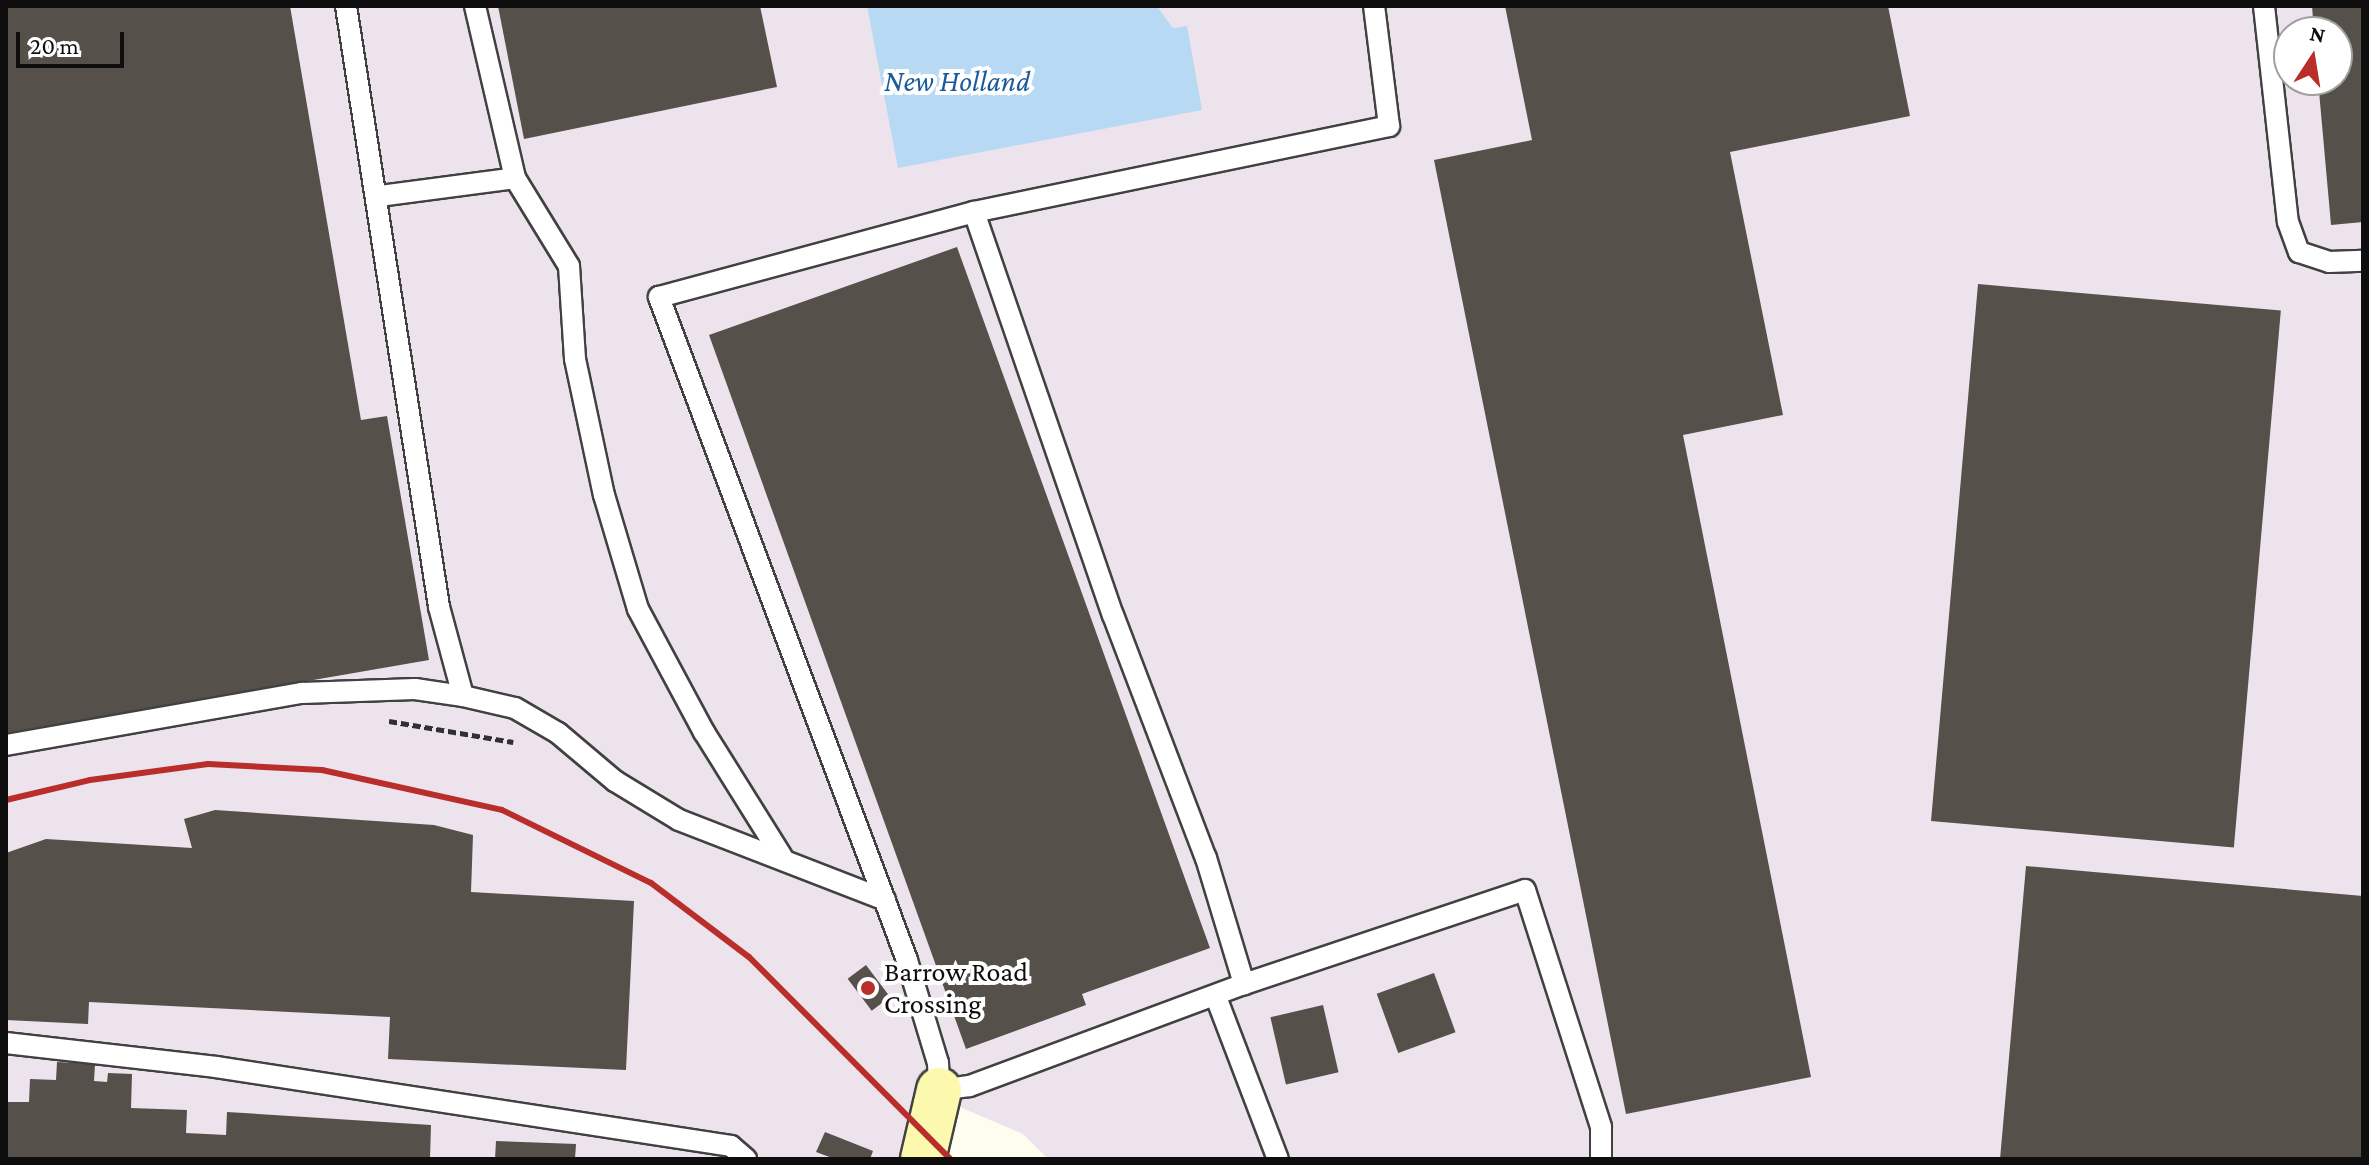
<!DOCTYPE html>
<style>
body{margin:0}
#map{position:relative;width:2369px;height:1165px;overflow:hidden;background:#fefdf0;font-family:"Crimson Pro",serif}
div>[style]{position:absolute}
.industrial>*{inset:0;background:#ece3ec}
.water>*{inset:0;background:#b7d9f4}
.building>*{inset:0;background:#56504b;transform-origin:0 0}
.path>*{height:5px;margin-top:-2.5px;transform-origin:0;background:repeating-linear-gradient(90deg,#303030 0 8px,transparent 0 12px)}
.roads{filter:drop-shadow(2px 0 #414141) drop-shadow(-2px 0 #414141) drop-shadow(0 2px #414141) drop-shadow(0 -2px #414141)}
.lane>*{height:20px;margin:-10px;padding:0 10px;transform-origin:10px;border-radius:10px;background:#fff}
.secondary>*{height:44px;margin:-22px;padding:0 22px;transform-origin:22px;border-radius:22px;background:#fcf8ae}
.rail>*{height:6px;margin:-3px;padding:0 3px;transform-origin:3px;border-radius:3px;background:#b92e2b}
.dots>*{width:22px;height:22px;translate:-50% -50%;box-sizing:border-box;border:4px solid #fff;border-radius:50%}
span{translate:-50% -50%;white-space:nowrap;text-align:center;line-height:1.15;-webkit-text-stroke:8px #fff;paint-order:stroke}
.poi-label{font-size:28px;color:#0e0e0e}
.left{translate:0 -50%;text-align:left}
.water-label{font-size:30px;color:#1c5b9b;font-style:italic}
.frame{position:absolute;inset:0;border:8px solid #0e0e0e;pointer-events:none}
.north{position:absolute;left:2273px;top:16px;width:80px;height:80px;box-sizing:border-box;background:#fff;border:2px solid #9f9f9f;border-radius:50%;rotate:12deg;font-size:22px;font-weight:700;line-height:32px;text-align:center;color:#0e0e0e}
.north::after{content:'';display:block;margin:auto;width:28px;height:36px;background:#b92e2b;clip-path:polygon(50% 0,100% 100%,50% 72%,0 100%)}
.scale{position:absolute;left:16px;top:32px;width:108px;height:36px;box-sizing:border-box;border:4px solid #0e0e0e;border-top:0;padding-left:10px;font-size:24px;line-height:28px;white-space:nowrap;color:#0e0e0e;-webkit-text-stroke:6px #fff;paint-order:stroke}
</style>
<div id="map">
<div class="industrial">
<i style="clip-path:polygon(evenodd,6px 6px,867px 6px,899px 168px,1187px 27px,1173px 28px,1157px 6px,2363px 6px,2363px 1159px,1048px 1159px,1023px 1134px,920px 1090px,898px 1159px,6px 1159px,6px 6px,2289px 32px,2337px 32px,2337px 80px,2289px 80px,2289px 32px)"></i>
</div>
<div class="water">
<i style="clip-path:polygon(867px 6px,1157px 6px,1173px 28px,1187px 26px,1202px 110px,898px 168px)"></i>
</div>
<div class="building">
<i style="clip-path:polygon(6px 6px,290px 6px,361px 420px,387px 416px,429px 660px,6px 733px)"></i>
<i style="clip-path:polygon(498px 6px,760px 6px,777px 87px,524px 139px)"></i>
<i style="clip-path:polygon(1505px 6px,1888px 6px,1910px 116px,1730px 152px,1783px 415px,1683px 435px,1811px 1077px,1626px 1114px,1434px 160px,1532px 140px)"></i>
<i style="clip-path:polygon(2312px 6px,2363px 6px,2363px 222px,2331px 225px,2318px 80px,2337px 80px,2337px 32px,2314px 32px)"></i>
<i style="clip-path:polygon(957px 247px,1210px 948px,1082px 994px,1086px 1005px,966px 1049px,709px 335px)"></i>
<i style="left:1978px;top:284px;width:304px;height:539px;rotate:5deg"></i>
<i style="clip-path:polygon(215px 810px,434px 825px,473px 835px,471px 892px,634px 901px,626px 1070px,388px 1059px,390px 1017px,89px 1002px,88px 1024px,6px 1020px,6px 853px,46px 839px,192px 848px,184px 819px)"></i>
<i style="clip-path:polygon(2026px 866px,2363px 896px,2363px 1159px,2000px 1159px)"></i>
<i style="left:866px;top:965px;width:40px;height:23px;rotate:53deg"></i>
<i style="left:1434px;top:973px;width:63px;height:61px;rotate:70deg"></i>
<i style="left:1323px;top:1005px;width:69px;height:54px;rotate:77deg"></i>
<i style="clip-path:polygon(57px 1062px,95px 1064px,94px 1081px,107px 1082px,108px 1073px,132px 1074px,131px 1108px,187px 1110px,186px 1133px,226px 1135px,227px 1112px,431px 1125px,430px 1159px,6px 1159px,6px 1102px,29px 1102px,30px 1079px,56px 1080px)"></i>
<i style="clip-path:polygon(825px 1132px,873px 1151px,870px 1159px,835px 1159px,816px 1152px)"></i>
<i style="clip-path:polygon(496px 1141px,576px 1144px,575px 1159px,495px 1159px)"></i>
</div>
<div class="path">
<i style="left:389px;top:721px;width:126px;rotate:9.6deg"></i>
</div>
<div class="roads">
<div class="lane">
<i style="left:346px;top:6px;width:608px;rotate:81.2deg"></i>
<i style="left:439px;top:607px;width:92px;rotate:74.9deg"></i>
<i style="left:475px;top:6px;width:177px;rotate:76.9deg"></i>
<i style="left:515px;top:178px;width:103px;rotate:58.5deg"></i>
<i style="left:569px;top:266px;width:93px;rotate:86.3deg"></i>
<i style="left:575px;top:359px;width:139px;rotate:78deg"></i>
<i style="left:604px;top:495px;width:119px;rotate:73.4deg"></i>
<i style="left:638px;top:609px;width:140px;rotate:61.8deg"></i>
<i style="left:704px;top:732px;width:147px;rotate:58deg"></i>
<i style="left:2264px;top:6px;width:217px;rotate:83.7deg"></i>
<i style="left:2288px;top:222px;width:32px;rotate:70deg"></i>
<i style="left:2299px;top:252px;width:32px;rotate:18deg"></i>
<i style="left:2329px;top:262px;width:34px;rotate:-2deg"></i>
<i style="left:379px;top:196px;width:137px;rotate:-7.5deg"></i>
<i style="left:974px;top:212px;width:426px;rotate:71deg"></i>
<i style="left:1113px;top:615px;width:260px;rotate:69.1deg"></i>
<i style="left:1206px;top:858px;width:132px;rotate:73.2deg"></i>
<i style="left:1244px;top:984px;width:293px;rotate:159.6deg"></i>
<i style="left:969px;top:1086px;width:30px;rotate:172deg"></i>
<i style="left:939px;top:1090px;width:27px;rotate:-92deg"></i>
<i style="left:938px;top:1063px;width:108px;rotate:-106.8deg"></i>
<i style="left:907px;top:960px;width:708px;rotate:-110.51deg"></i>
<i style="left:659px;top:297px;width:326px;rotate:-15.1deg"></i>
<i style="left:974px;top:212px;width:424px;rotate:-11.7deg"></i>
<i style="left:1389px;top:126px;width:121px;rotate:-97.1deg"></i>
<i style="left:6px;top:745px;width:301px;rotate:-10deg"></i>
<i style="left:302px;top:693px;width:113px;rotate:-2deg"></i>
<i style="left:415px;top:689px;width:49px;rotate:8.3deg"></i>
<i style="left:463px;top:696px;width:53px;rotate:13deg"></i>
<i style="left:515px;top:708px;width:50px;rotate:30.2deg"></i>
<i style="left:558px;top:733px;width:75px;rotate:40.1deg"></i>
<i style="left:615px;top:781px;width:75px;rotate:31.4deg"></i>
<i style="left:679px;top:820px;width:221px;rotate:21.2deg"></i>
<i style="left:1244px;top:984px;width:296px;rotate:-18.5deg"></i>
<i style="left:1525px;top:890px;width:249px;rotate:72.2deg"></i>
<i style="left:1601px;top:1127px;width:32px;rotate:90deg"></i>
<i style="left:1216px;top:997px;width:173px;rotate:69.1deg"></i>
<i style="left:6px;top:1043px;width:211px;rotate:6.5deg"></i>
<i style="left:216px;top:1067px;width:521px;rotate:8.72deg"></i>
<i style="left:731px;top:1146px;width:20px;rotate:41deg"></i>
</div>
<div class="secondary">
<i style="left:923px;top:1159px;width:71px;rotate:-76.9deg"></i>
</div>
</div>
<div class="rail">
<i style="left:6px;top:800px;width:86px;rotate:-13.4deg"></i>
<i style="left:90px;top:780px;width:119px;rotate:-7.7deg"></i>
<i style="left:208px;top:764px;width:114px;rotate:3deg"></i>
<i style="left:322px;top:770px;width:184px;rotate:12.5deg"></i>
<i style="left:502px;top:810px;width:166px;rotate:26.1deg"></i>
<i style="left:651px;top:883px;width:123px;rotate:37.1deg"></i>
<i style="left:749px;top:957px;width:285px;rotate:45.1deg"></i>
</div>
<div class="dots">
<i style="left:868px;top:988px;background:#b92e2b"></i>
</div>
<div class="poi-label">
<span class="left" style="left:884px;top:988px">Barrow Road<br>Crossing</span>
</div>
<div class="water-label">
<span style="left:957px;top:81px">New Holland</span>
</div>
<div class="frame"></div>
<div class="north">N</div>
<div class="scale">20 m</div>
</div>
